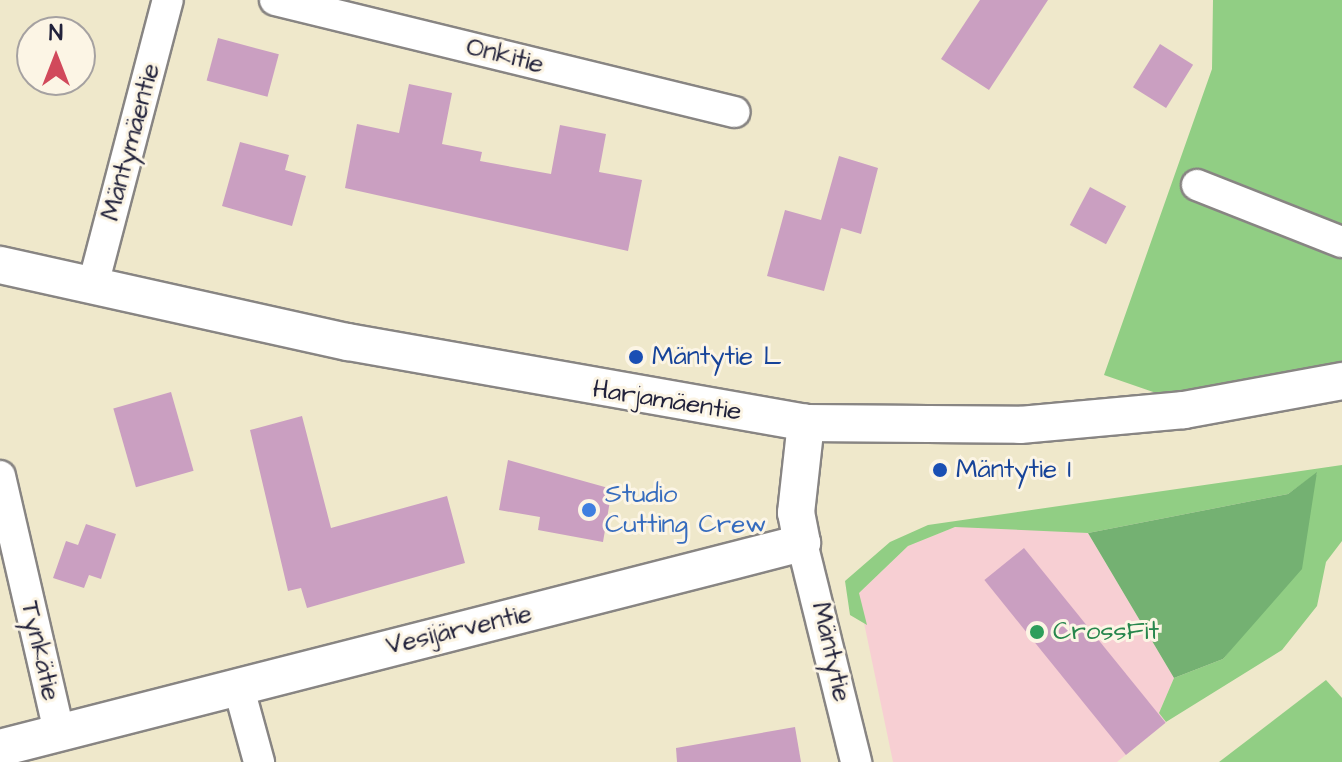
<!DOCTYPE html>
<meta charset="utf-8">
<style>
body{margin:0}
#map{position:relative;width:1342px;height:762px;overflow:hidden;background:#efe8cb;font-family:"Architects Daughter",sans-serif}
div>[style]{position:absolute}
.built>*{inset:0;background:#f7cfd3}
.green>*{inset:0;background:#91ce84}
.forest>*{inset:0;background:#74b172}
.building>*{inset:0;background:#ca9fc1;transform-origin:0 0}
.roads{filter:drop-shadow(2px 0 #888583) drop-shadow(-2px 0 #888583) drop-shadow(0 2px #888583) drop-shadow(0 -2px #888583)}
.minor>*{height:30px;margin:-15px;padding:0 15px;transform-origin:15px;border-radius:15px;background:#fff}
.tertiary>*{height:36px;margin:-18px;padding:0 18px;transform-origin:18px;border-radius:18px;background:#fff}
.dots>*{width:22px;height:22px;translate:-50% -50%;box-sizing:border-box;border:4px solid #fcf5e5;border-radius:50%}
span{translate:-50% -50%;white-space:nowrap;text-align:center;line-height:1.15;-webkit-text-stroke:6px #fcf5e5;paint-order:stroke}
.street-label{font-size:26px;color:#22223b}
.transit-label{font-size:26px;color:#164399}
.left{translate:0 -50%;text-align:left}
.shop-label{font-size:26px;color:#366cbe}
.leisure-label{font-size:26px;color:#27864d}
.north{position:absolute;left:16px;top:16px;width:80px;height:80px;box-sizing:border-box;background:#fcf5e5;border:2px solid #a5a1a1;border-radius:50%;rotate:0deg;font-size:22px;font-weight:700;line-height:32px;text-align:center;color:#22223b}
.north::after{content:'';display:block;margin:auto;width:28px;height:36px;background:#d1495b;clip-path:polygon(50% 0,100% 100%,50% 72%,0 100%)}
</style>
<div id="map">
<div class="built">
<i style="clip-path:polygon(1008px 524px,1088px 533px,1174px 678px,1159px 713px,1166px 722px,1117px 762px,893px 762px,858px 594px,908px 546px,955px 527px)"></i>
</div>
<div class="green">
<i style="clip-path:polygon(1213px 0,1342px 0,1342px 376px,1185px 403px,1104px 375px,1212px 69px)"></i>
<i style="clip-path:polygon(1342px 465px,1342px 541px,1326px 562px,1317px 606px,1282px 650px,1166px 722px,1159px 713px,1174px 678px,1223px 659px,1260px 613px,1317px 473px,1288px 494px,1088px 533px,955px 527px,908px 546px,859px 593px,867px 625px,850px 615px,845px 581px,890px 542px,928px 525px)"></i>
<i style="clip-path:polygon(1326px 680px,1342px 698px,1342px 762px,1219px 762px)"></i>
</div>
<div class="forest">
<i style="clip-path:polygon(1317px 472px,1302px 569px,1223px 659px,1174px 678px,1088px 533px,1288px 494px)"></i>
</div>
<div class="building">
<i style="clip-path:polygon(980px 0,1048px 0,989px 90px,941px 59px)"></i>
<i style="left:218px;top:38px;width:63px;height:44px;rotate:15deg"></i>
<i style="left:1160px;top:44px;width:39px;height:51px;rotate:32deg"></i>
<i style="clip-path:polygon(409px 84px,452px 93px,442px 144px,482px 152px,480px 161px,551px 174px,560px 125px,606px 134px,599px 172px,642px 180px,628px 251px,345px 188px,357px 124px,399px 133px)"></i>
<i style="clip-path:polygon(240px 142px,289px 155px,285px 170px,306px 176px,292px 226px,222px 206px)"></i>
<i style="clip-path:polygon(839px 156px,878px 168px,861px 234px,841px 228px,824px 291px,767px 276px,785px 210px,821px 220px)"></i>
<i style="left:1090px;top:187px;width:41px;height:43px;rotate:28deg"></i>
<i style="left:171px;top:392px;width:82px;height:60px;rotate:74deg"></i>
<i style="clip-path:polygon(302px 416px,331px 528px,447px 496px,465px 563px,307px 608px,301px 588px,288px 591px,250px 430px)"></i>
<i style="clip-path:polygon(508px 460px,612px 489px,603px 542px,538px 530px,540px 517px,499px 510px)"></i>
<i style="clip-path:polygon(86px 524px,116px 534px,101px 579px,89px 575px,84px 588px,53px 578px,66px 541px,78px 545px)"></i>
<i style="left:1024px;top:548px;width:225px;height:51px;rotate:51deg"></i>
<i style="clip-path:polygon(795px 727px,801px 762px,677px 762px,676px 748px)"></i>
</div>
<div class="roads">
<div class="minor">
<i style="left:275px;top:0;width:473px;rotate:13.7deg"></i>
<i style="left:1197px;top:185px;width:156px;rotate:21.5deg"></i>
<i style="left:93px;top:285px;width:295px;rotate:-75.3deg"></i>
<i style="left:0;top:476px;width:263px;rotate:77deg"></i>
<i style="left:802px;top:543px;width:226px;rotate:76.1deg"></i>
<i style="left:238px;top:685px;width:80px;rotate:74.7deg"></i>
</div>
<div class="tertiary">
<i style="left:0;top:265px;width:356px;rotate:12.5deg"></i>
<i style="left:348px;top:342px;width:465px;rotate:10deg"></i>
<i style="left:806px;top:423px;width:214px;rotate:0.5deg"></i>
<i style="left:1020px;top:425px;width:165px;rotate:-5.2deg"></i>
<i style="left:1184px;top:410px;width:161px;rotate:-10.4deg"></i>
<i style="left:0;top:748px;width:828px;rotate:-14.34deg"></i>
<i style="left:802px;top:543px;width:31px;rotate:-101deg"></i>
<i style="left:796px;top:513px;width:91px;rotate:-83.7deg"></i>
</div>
</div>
<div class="dots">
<i style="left:636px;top:357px;background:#1a4fb4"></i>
<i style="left:940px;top:470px;background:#1a4fb4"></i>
<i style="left:589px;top:510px;background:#3f7fe0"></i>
<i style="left:1037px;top:632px;background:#2e9e5b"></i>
</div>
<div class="street-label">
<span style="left:505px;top:56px;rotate:14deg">Onkitie</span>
<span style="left:131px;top:142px;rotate:-75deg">Mäntymäentie</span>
<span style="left:667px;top:401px;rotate:9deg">Harjamäentie</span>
<span style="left:459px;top:630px;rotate:-13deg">Vesijärventie</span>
<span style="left:40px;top:651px;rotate:77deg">Tynkätie</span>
<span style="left:831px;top:652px;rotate:77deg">Mäntytie</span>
</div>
<div class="transit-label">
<span class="left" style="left:652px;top:357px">Mäntytie L</span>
<span class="left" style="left:956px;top:470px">Mäntytie I</span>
</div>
<div class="shop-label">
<span class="left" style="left:605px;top:510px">Studio<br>Cutting Crew</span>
</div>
<div class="leisure-label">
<span class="left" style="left:1053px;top:632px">CrossFit</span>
</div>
<div class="north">N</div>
</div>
